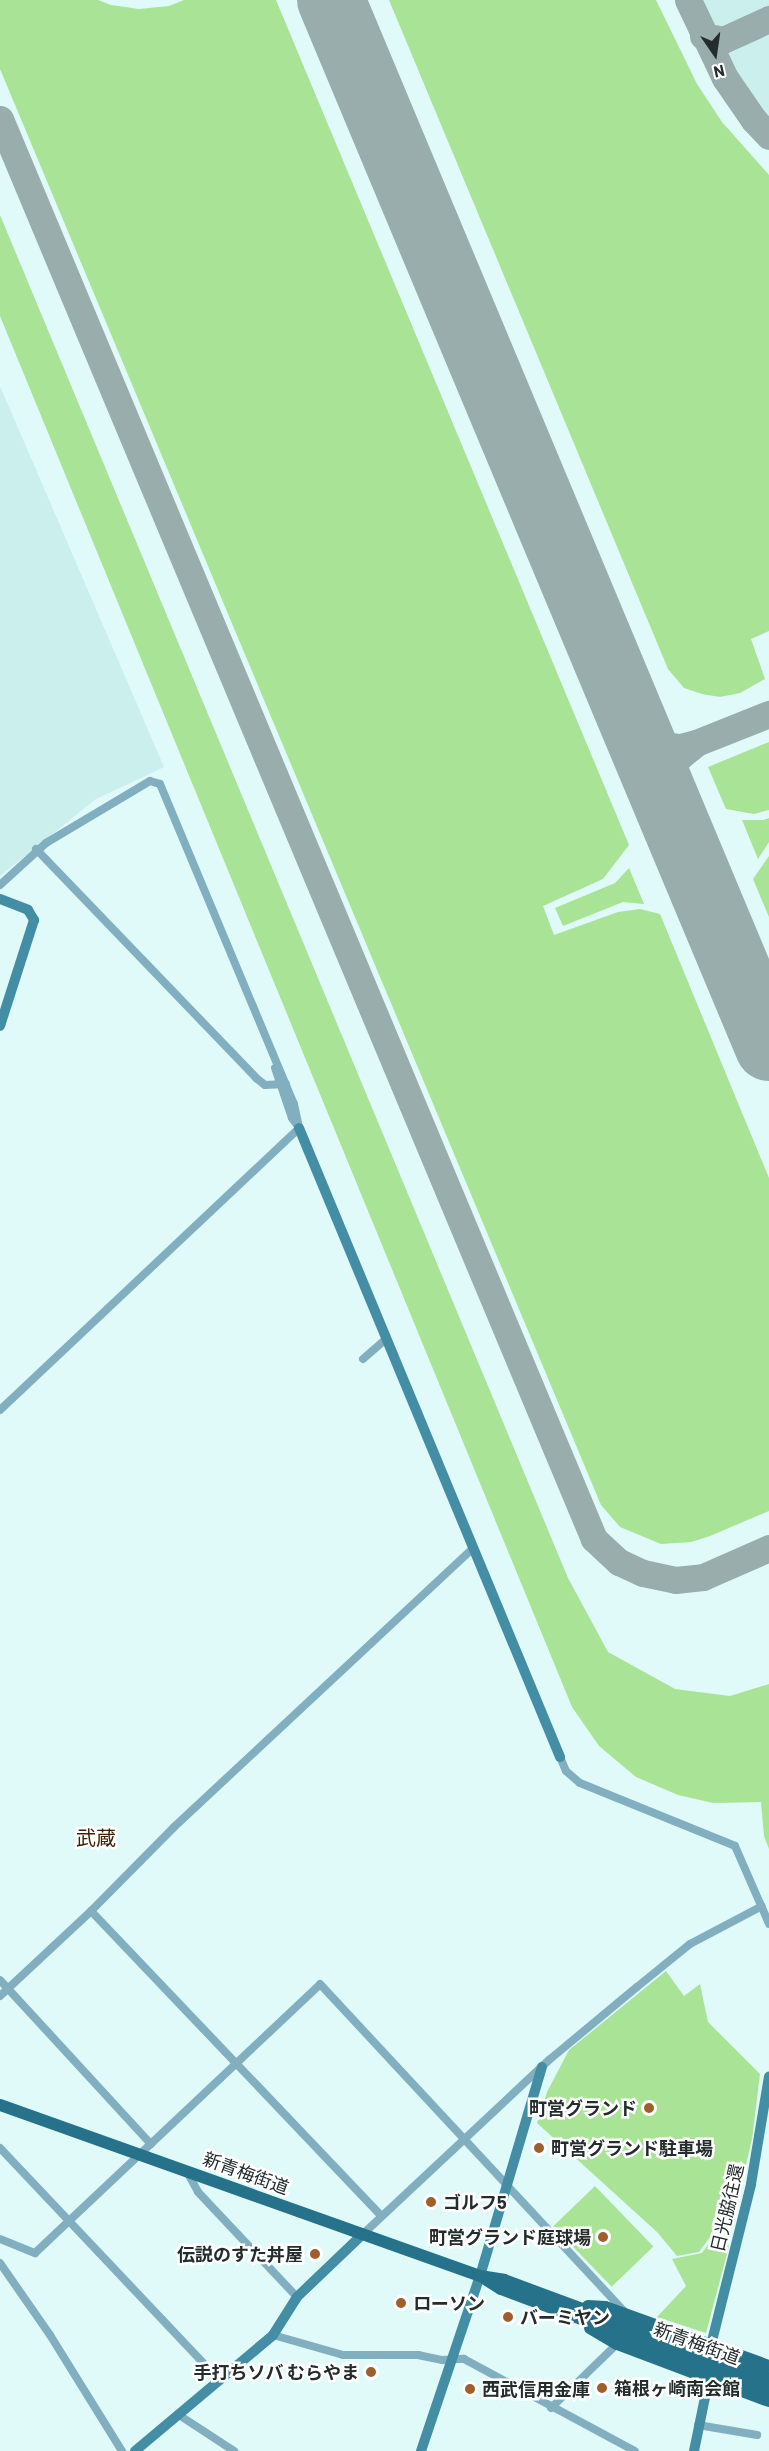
<!DOCTYPE html>
<meta charset="utf-8">
<style>
body{margin:0}
#map{position:relative;width:769px;height:2451px;overflow:hidden;background:#dffaf8;font-family:Barlow,"Noto Sans JP",sans-serif}
div>[style]{position:absolute}
.built>*{inset:0;background:#cbefed}
.green>*{inset:0;background:#a9e396;transform-origin:0 0}
.taxiway>*{height:27px;margin:-13.5px;padding:0 13.5px;transform-origin:13.5px;border-radius:13.5px;background:#98adac}
.runway>*{height:68px;margin:-34px;padding:0 34px;transform-origin:34px;border-radius:34px;background:#98adac}
.street>*{height:8px;margin:-4px;padding:0 4px;transform-origin:4px;border-radius:4px;background:#82afbf}
.secondary>*{height:10px;margin:-5px;padding:0 5px;transform-origin:5px;border-radius:5px;background:#438da5}
.primary>*{height:12px;margin:-6px;padding:0 6px;transform-origin:6px;border-radius:6px;background:#25728a}
.dots>*{width:16px;height:16px;translate:-50% -50%;box-sizing:border-box;border:3px solid #fff;border-radius:50%}
span{translate:-50% -50%;white-space:nowrap;text-align:center;line-height:1.15;-webkit-text-stroke:5px #fff;paint-order:stroke}
.poi-label{font-size:18px;color:#232d2c;font-weight:700}
.right{translate:-100% -50%;text-align:right}
.left{translate:0 -50%;text-align:left}
.street-label{font-size:18px;color:#232d2c}
.neighbourhood-label{font-size:20px;color:#3f2008}
.north{position:absolute;left:685px;top:24px;width:60px;height:60px;-webkit-text-stroke:4px #fff;paint-order:stroke;rotate:167deg;font-size:16px;font-weight:700;line-height:24px;text-align:center;color:#232d2c}
.north::after{content:'';display:block;margin:auto;width:21px;height:27px;background:#232d2c;clip-path:polygon(50% 0,100% 100%,50% 72%,0 100%)}
</style>
<div id="map">
<div class="built">
<i style="clip-path:polygon(676px 0,769px 0,769px 145px,714px 77px,693px 39px)"></i>
<i style="clip-path:polygon(0 386px,164px 767px,96px 799px,0 876px)"></i>
</div>
<div class="green">
<i style="clip-path:polygon(0 0,98px 0,111px 5px,139px 9px,169px 6px,184px 0,276px 0,629px 845px,603px 879px,543px 906px,554px 935px,618px 912px,640px 909px,660px 914px,769px 1178px,769px 1511px,710px 1536px,691px 1542px,661px 1544px,620px 1527px,601px 1505px,0 69px)"></i>
<i style="clip-path:polygon(389px 0,656px 0,697px 84px,722px 122px,769px 175px,769px 631px,751px 639px,765px 679px,740px 693px,720px 697px,702px 694px,684px 688px,668px 669px)"></i>
<i style="clip-path:polygon(0 215px,568px 1578px,608px 1652px,675px 1689px,730px 1696px,769px 1684px,769px 1849px,764px 1836px,761px 1802px,713px 1803px,678px 1795px,636px 1777px,599px 1746px,572px 1707px,0 316px)"></i>
<i style="clip-path:polygon(769px 742px,769px 810px,754px 814px,726px 809px,708px 767px)"></i>
<i style="clip-path:polygon(769px 818px,769px 842px,758px 859px,742px 820px,763px 820px)"></i>
<i style="clip-path:polygon(769px 856px,769px 917px,753px 879px)"></i>
<i style="clip-path:polygon(629px 868px,644px 904px,623px 902px,563px 926px,555px 908px,615px 883px)"></i>
<i style="clip-path:polygon(666px 1971px,684px 1996px,700px 1984px,708px 2022px,760px 2074px,752px 2139px,738px 2199px,699px 2252px,677px 2256px,657px 2232px,537px 2123px,547px 2092px,569px 2050px)"></i>
<i style="left:595px;top:2186px;width:84px;height:58px;rotate:46deg"></i>
<i style="clip-path:polygon(712px 2239px,729px 2246px,706px 2333px,657px 2317px,686px 2286px,672px 2259px,702px 2253px)"></i>
</div>
<div class="taxiway">
<i style="left:328px;top:0;width:21px;rotate:61deg"></i>
<i style="left:688px;top:0;width:86px;rotate:64.6deg"></i>
<i style="left:725px;top:78px;width:51px;rotate:55.4deg"></i>
<i style="left:754px;top:120px;width:22px;rotate:47deg"></i>
<i style="left:703px;top:36px;width:20px;rotate:11deg"></i>
<i style="left:723px;top:40px;width:51px;rotate:-24.5deg"></i>
<i style="left:0;top:119px;width:1539px;rotate:67.3deg"></i>
<i style="left:594px;top:1539px;width:34px;rotate:43deg"></i>
<i style="left:619px;top:1562px;width:26px;rotate:25deg"></i>
<i style="left:643px;top:1573px;width:33px;rotate:12deg"></i>
<i style="left:675px;top:1580px;width:28px;rotate:-6deg"></i>
<i style="left:703px;top:1577px;width:72px;rotate:-23.7deg"></i>
<i style="left:633px;top:723px;width:25px;rotate:40deg"></i>
<i style="left:652px;top:739px;width:14px;rotate:25deg"></i>
<i style="left:665px;top:745px;width:15px;rotate:8deg"></i>
<i style="left:680px;top:747px;width:16px;rotate:-14deg"></i>
<i style="left:696px;top:743px;width:79px;rotate:-21.7deg"></i>
<i style="left:665px;top:799px;width:28px;rotate:-80deg"></i>
<i style="left:670px;top:771px;width:17px;rotate:-57deg"></i>
<i style="left:679px;top:757px;width:22px;rotate:-39deg"></i>
</div>
<div class="runway">
<i style="left:331px;top:0;width:1135px;rotate:67.3deg"></i>
</div>
<div class="street">
<i style="left:36px;top:849px;width:318px;rotate:46.1deg"></i>
<i style="left:256px;top:1078px;width:11px;rotate:38deg"></i>
<i style="left:265px;top:1085px;width:21px;rotate:-3deg"></i>
<i style="left:0;top:885px;width:62px;rotate:-42.4deg"></i>
<i style="left:46px;top:843px;width:121px;rotate:-30.8deg"></i>
<i style="left:150px;top:781px;width:10px;rotate:17deg"></i>
<i style="left:160px;top:784px;width:347px;rotate:67.3deg"></i>
<i style="left:294px;top:1104px;width:25px;rotate:78deg"></i>
<i style="left:275px;top:1068px;width:53px;rotate:71.2deg"></i>
<i style="left:292px;top:1118px;width:12px;rotate:55deg"></i>
<i style="left:363px;top:1359px;width:30px;rotate:-41deg"></i>
<i style="left:0;top:1410px;width:411px;rotate:-43.3deg"></i>
<i style="left:560px;top:1757px;width:15px;rotate:67deg"></i>
<i style="left:566px;top:1771px;width:18px;rotate:41deg"></i>
<i style="left:580px;top:1783px;width:167px;rotate:22.1deg"></i>
<i style="left:735px;top:1846px;width:85px;rotate:66.4deg"></i>
<i style="left:91px;top:1911px;width:421px;rotate:46.4deg"></i>
<i style="left:0;top:1980px;width:223px;rotate:47.4deg"></i>
<i style="left:0;top:1996px;width:125px;rotate:-43deg"></i>
<i style="left:91px;top:1911px;width:117px;rotate:-45.3deg"></i>
<i style="left:173px;top:1828px;width:410px;rotate:-43deg"></i>
<i style="left:0;top:2148px;width:320px;rotate:46.6deg"></i>
<i style="left:186px;top:2170px;width:25px;rotate:61deg"></i>
<i style="left:198px;top:2192px;width:144px;rotate:46.7deg"></i>
<i style="left:363px;top:2234px;width:255px;rotate:-43.1deg"></i>
<i style="left:549px;top:2060px;width:114px;rotate:-39.7deg"></i>
<i style="left:637px;top:1987px;width:68px;rotate:-39.1deg"></i>
<i style="left:690px;top:1944px;width:81px;rotate:-27.8deg"></i>
<i style="left:0;top:2239px;width:38px;rotate:22deg"></i>
<i style="left:35px;top:2253px;width:392px;rotate:-43.3deg"></i>
<i style="left:320px;top:1984px;width:448px;rotate:47.1deg"></i>
<i style="left:0;top:2263px;width:88px;rotate:55.2deg"></i>
<i style="left:50px;top:2335px;width:137px;rotate:58.2deg"></i>
<i style="left:273px;top:2335px;width:73px;rotate:15.9deg"></i>
<i style="left:343px;top:2355px;width:75px"></i>
<i style="left:418px;top:2355px;width:25px;rotate:12deg"></i>
<i style="left:442px;top:2360px;width:22px;rotate:-3deg"></i>
<i style="left:464px;top:2359px;width:194px;rotate:28.3deg"></i>
<i style="left:551px;top:2408px;width:92px;rotate:-44.1deg"></i>
<i style="left:179px;top:2415px;width:66px;rotate:33.2deg"></i>
<i style="left:698px;top:2425px;width:60px;rotate:9.6deg"></i>
</div>
<div class="secondary">
<i style="left:0;top:899px;width:30px;rotate:21deg"></i>
<i style="left:28px;top:910px;width:12px;rotate:59deg"></i>
<i style="left:34px;top:920px;width:111px;rotate:107.8deg"></i>
<i style="left:299px;top:1128px;width:681px;rotate:67.46deg"></i>
<i style="left:711px;top:2345px;width:166px;rotate:-76deg"></i>
<i style="left:751px;top:2184px;width:109px;rotate:-80.5deg"></i>
<i style="left:135px;top:2451px;width:180px;rotate:-40deg"></i>
<i style="left:273px;top:2335px;width:45px;rotate:-57.7deg"></i>
<i style="left:297px;top:2297px;width:91px;rotate:-43.7deg"></i>
<i style="left:421px;top:2451px;width:185px;rotate:-71.4deg"></i>
<i style="left:480px;top:2276px;width:218px;rotate:-73.5deg"></i>
<i style="left:694px;top:2451px;width:75px;rotate:-78.4deg"></i>
</div>
<div class="primary">
<i style="left:0;top:2105px;width:510px;rotate:19.61deg"></i>
<i style="left:480px;top:2276px;width:24px;rotate:9deg"></i>
<i style="left:504px;top:2280px;width:283px;rotate:20.3deg"></i>
<i style="left:485px;top:2279px;width:19px;rotate:32deg"></i>
<i style="left:501px;top:2289px;width:286px;rotate:20.5deg"></i>
<i style="left:588px;top:2306px;width:17px;rotate:3deg"></i>
<i style="left:605px;top:2307px;width:174px;rotate:19.8deg"></i>
<i style="left:590px;top:2328px;width:31px;rotate:31deg"></i>
<i style="left:617px;top:2344px;width:162px;rotate:20.6deg"></i>
</div>
<div class="dots">
<i style="left:649px;top:2108px;background:#a15e2d"></i>
<i style="left:539px;top:2148px;background:#a15e2d"></i>
<i style="left:431px;top:2202px;background:#a15e2d"></i>
<i style="left:603px;top:2237px;background:#a15e2d"></i>
<i style="left:315px;top:2254px;background:#a15e2d"></i>
<i style="left:401px;top:2303px;background:#a15e2d"></i>
<i style="left:508px;top:2317px;background:#a15e2d"></i>
<i style="left:371px;top:2372px;background:#a15e2d"></i>
<i style="left:602px;top:2388px;background:#a15e2d"></i>
<i style="left:470px;top:2389px;background:#a15e2d"></i>
</div>
<div class="poi-label">
<span class="right" style="left:637px;top:2108px">町営グランド</span>
<span class="left" style="left:551px;top:2148px">町営グランド駐車場</span>
<span class="left" style="left:443px;top:2202px">ゴルフ5</span>
<span class="right" style="left:591px;top:2237px">町営グランド庭球場</span>
<span class="right" style="left:303px;top:2254px">伝説のすた丼屋</span>
<span class="left" style="left:413px;top:2303px">ローソン</span>
<span class="left" style="left:520px;top:2317px">バーミヤン</span>
<span class="right" style="left:359px;top:2372px">手打ちソバ むらやま</span>
<span class="left" style="left:614px;top:2388px">箱根ヶ崎南会館</span>
<span class="left" style="left:482px;top:2389px">西武信用金庫</span>
</div>
<div class="street-label">
<span style="left:246px;top:2173px;rotate:20deg">新青梅街道</span>
<span style="left:727px;top:2208px;rotate:-77deg">日光脇往還</span>
<span style="left:697px;top:2343px;rotate:20deg">新青梅街道</span>
</div>
<div class="neighbourhood-label">
<span style="left:96px;top:1837px">武蔵</span>
</div>
<div class="north">N</div>
</div>
